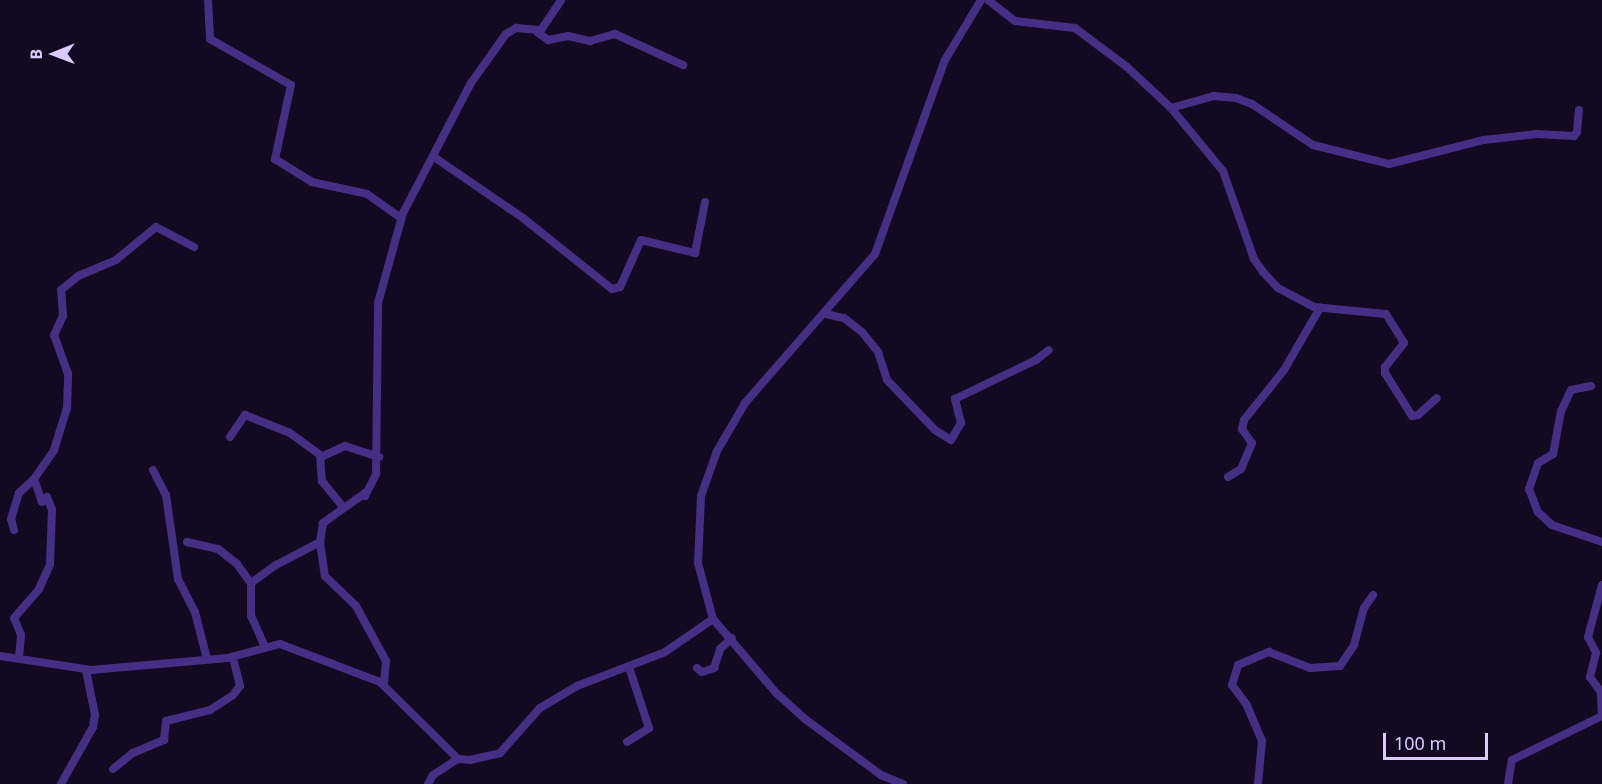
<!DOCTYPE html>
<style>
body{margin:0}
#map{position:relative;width:1602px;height:784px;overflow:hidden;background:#120a21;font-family:"Noto Sans",sans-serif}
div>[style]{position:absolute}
.street>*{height:8px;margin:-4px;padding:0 4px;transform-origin:4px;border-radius:4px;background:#433085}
span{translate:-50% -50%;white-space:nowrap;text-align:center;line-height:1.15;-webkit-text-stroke:5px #120a21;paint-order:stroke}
.north{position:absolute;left:24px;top:24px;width:60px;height:60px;-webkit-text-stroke:4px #120a21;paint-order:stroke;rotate:269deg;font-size:16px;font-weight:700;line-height:24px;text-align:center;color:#dacaff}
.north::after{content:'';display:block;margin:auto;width:21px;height:27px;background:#dacaff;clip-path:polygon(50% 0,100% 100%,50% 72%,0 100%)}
.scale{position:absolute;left:1383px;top:733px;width:105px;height:27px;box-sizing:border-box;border:3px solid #dacaff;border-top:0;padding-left:8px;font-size:18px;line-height:21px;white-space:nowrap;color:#dacaff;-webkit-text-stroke:4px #120a21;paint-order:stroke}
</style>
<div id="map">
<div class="street">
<i style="left:208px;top:0;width:39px;rotate:87deg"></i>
<i style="left:210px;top:39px;width:93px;rotate:29.6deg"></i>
<i style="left:291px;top:85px;width:76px;rotate:102.2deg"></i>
<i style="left:275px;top:159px;width:44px;rotate:31.9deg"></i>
<i style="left:312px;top:182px;width:56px;rotate:12.3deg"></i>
<i style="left:367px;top:194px;width:42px;rotate:35.2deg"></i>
<i style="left:988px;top:0;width:34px;rotate:38deg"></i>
<i style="left:1015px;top:21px;width:60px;rotate:6.7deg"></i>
<i style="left:1075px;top:28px;width:65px;rotate:36.9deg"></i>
<i style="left:1127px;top:67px;width:60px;rotate:43deg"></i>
<i style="left:1171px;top:108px;width:82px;rotate:50.5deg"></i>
<i style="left:1223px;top:171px;width:93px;rotate:70.6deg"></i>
<i style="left:1254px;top:259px;width:16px;rotate:55deg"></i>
<i style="left:1263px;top:272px;width:22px;rotate:47deg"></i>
<i style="left:1278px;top:288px;width:41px;rotate:27.8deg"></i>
<i style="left:1314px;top:307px;width:72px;rotate:5.6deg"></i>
<i style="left:1386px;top:314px;width:34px;rotate:58deg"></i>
<i style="left:1404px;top:343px;width:31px;rotate:128deg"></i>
<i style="left:1385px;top:367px;width:6px;rotate:90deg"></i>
<i style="left:1385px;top:373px;width:51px;rotate:57.9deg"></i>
<i style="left:1412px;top:416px;width:6px;rotate:-9deg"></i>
<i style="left:1418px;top:415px;width:25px;rotate:-42deg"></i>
<i style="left:537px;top:32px;width:14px;rotate:36deg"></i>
<i style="left:548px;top:40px;width:20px;rotate:-11deg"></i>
<i style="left:568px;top:36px;width:23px;rotate:13deg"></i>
<i style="left:590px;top:41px;width:26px;rotate:-16deg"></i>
<i style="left:615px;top:34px;width:75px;rotate:24.5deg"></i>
<i style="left:1171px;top:108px;width:45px;rotate:-15.6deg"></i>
<i style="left:1214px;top:96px;width:22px;rotate:5deg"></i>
<i style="left:1236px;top:98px;width:17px;rotate:21deg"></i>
<i style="left:1252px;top:104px;width:73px;rotate:33.9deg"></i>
<i style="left:1313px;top:145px;width:78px;rotate:14deg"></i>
<i style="left:1389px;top:164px;width:98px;rotate:-14.2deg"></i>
<i style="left:1484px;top:140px;width:53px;rotate:-6.5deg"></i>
<i style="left:1537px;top:134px;width:37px;rotate:3deg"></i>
<i style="left:1574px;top:136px;width:5px;rotate:-53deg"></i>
<i style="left:1577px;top:132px;width:22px;rotate:-85deg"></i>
<i style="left:434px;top:157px;width:108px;rotate:34.4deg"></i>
<i style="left:523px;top:218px;width:114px;rotate:38.6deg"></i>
<i style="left:612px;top:289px;width:8px;rotate:-14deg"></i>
<i style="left:620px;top:287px;width:51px;rotate:-65.9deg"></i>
<i style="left:641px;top:240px;width:56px;rotate:13.5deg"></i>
<i style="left:695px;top:253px;width:52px;rotate:-78.9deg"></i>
<i style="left:826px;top:314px;width:18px;rotate:13deg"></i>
<i style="left:844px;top:318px;width:23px;rotate:38deg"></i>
<i style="left:862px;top:332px;width:26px;rotate:51deg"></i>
<i style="left:878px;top:352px;width:29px;rotate:72deg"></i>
<i style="left:887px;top:380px;width:69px;rotate:46.2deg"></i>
<i style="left:935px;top:430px;width:19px;rotate:32deg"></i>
<i style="left:951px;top:440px;width:20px;rotate:-60deg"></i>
<i style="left:961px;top:423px;width:25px;rotate:-104deg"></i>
<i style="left:955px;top:399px;width:90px;rotate:-25.7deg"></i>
<i style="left:1036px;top:360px;width:16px;rotate:-38deg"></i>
<i style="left:1591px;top:386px;width:20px;rotate:169deg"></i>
<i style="left:1571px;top:390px;width:23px;rotate:115deg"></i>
<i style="left:1561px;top:411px;width:44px;rotate:100.5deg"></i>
<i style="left:1553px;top:454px;width:17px;rotate:149deg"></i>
<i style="left:1538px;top:463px;width:28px;rotate:109deg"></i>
<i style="left:1529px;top:489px;width:25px;rotate:69deg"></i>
<i style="left:1538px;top:512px;width:19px;rotate:43deg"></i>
<i style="left:1552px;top:525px;width:53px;rotate:18.8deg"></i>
<i style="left:230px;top:437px;width:27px;rotate:-56deg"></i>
<i style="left:245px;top:415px;width:48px;rotate:21.8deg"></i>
<i style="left:290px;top:433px;width:37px;rotate:36deg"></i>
<i style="left:320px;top:455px;width:26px;rotate:86deg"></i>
<i style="left:322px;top:481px;width:33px;rotate:51deg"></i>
<i style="left:321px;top:457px;width:26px;rotate:-25deg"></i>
<i style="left:345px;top:446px;width:36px;rotate:18deg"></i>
<i style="left:153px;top:470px;width:28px;rotate:63deg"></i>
<i style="left:166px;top:495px;width:85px;rotate:81.9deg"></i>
<i style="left:178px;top:579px;width:37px;rotate:63deg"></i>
<i style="left:195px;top:612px;width:49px;rotate:75.7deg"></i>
<i style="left:1228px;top:477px;width:15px;rotate:-32deg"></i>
<i style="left:1241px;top:469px;width:28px;rotate:-67deg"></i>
<i style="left:1252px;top:443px;width:17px;rotate:-126deg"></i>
<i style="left:1242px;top:429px;width:9px;rotate:-77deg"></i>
<i style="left:1244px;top:420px;width:64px;rotate:-51.3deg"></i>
<i style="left:1284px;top:370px;width:72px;rotate:-59.9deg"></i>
<i style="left:14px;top:530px;width:11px;rotate:-105deg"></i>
<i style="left:11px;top:519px;width:27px;rotate:-73deg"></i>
<i style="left:19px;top:493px;width:21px;rotate:-43deg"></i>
<i style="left:187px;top:542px;width:32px;rotate:13deg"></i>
<i style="left:218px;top:549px;width:24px;rotate:38deg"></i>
<i style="left:237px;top:564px;width:24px;rotate:54deg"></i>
<i style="left:320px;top:542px;width:34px;rotate:82deg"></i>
<i style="left:325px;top:576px;width:43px;rotate:44.1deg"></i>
<i style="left:356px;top:606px;width:63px;rotate:61.4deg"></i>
<i style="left:386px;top:661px;width:23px;rotate:95deg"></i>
<i style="left:1602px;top:585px;width:54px;rotate:105.1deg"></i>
<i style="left:1588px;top:637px;width:18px;rotate:63deg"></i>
<i style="left:1596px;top:653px;width:25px;rotate:104deg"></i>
<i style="left:1590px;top:677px;width:19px;rotate:54deg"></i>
<i style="left:1601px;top:692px;width:23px;rotate:88deg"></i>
<i style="left:265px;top:647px;width:34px;rotate:-114deg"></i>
<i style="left:251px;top:616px;width:33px;rotate:-90deg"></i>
<i style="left:251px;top:583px;width:31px;rotate:-36deg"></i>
<i style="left:276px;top:565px;width:50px;rotate:-27.6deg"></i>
<i style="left:320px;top:542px;width:19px;rotate:-81deg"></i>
<i style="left:323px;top:523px;width:52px;rotate:-35.5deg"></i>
<i style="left:365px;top:493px;width:3px;rotate:90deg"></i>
<i style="left:365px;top:496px;width:25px;rotate:-63deg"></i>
<i style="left:376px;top:474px;width:171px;rotate:-89.3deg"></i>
<i style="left:378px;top:303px;width:93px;rotate:-74.5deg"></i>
<i style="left:403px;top:213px;width:147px;rotate:-62.4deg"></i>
<i style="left:471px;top:83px;width:60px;rotate:-54.5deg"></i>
<i style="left:506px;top:34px;width:12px;rotate:-31deg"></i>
<i style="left:516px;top:28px;width:25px;rotate:5deg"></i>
<i style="left:541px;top:30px;width:36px;rotate:-56deg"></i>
<i style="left:0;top:656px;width:92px;rotate:8.7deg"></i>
<i style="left:91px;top:670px;width:137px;rotate:-5deg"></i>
<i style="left:227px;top:658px;width:55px;rotate:-14.8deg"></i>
<i style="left:280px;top:644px;width:107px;rotate:20.8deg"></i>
<i style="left:380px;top:682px;width:110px;rotate:44.6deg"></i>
<i style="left:458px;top:759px;width:12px;rotate:5deg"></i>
<i style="left:470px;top:760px;width:31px;rotate:-13deg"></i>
<i style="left:500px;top:753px;width:60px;rotate:-48.4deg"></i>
<i style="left:540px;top:708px;width:43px;rotate:-30.7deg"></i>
<i style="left:577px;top:686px;width:94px;rotate:-21.1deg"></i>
<i style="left:665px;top:652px;width:58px;rotate:-34.5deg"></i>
<i style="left:19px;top:658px;width:23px;rotate:-85deg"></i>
<i style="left:21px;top:635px;width:18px;rotate:-112deg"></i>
<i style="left:14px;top:618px;width:38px;rotate:-49deg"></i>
<i style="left:39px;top:589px;width:27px;rotate:-66deg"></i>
<i style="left:50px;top:564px;width:54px;rotate:-87.9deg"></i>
<i style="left:52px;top:510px;width:14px;rotate:-111deg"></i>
<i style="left:47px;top:497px;width:7px;rotate:135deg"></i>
<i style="left:42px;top:502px;width:24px;rotate:-109deg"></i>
<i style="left:34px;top:479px;width:35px;rotate:-55deg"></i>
<i style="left:54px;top:450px;width:44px;rotate:-72.8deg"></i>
<i style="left:67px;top:408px;width:34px;rotate:-88deg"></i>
<i style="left:68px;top:374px;width:41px;rotate:-109.7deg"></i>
<i style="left:54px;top:335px;width:21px;rotate:-65deg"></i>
<i style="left:63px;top:316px;width:26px;rotate:-94deg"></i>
<i style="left:61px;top:290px;width:22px;rotate:-39deg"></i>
<i style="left:78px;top:276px;width:41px;rotate:-22.8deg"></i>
<i style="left:116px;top:260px;width:52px;rotate:-39.5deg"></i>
<i style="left:156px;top:227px;width:43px;rotate:27.8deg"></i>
<i style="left:697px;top:668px;width:6px;rotate:39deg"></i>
<i style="left:702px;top:672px;width:13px;rotate:-18deg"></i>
<i style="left:714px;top:668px;width:20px;rotate:-72deg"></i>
<i style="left:720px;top:649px;width:16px;rotate:-43deg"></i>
<i style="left:627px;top:742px;width:26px;rotate:-32deg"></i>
<i style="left:649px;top:728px;width:64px;rotate:-108.2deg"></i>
<i style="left:113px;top:769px;width:26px;rotate:-39deg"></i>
<i style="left:133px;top:753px;width:34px;rotate:-23deg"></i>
<i style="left:164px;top:740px;width:19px;rotate:-84deg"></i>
<i style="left:166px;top:721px;width:45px;rotate:-14deg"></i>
<i style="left:210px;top:710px;width:27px;rotate:-33deg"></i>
<i style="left:233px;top:695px;width:11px;rotate:-52deg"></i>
<i style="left:240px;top:686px;width:30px;rotate:-104deg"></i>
<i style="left:61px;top:784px;width:65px;rotate:-60.7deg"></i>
<i style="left:93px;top:727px;width:12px;rotate:-81deg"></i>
<i style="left:95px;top:715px;width:46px;rotate:-101.3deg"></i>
<i style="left:428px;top:784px;width:10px;rotate:-61deg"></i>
<i style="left:433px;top:775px;width:30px;rotate:-33deg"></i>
<i style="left:903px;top:784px;width:24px;rotate:-158deg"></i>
<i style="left:881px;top:775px;width:94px;rotate:-143.6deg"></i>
<i style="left:805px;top:719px;width:38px;rotate:-138deg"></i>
<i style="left:777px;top:694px;width:99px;rotate:-130.5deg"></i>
<i style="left:713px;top:619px;width:58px;rotate:-105deg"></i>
<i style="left:698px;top:563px;width:67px;rotate:-87.4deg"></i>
<i style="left:701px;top:496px;width:48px;rotate:-70.4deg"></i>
<i style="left:717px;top:451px;width:56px;rotate:-59.7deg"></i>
<i style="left:745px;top:403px;width:198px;rotate:-48.9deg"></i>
<i style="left:875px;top:254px;width:206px;rotate:-70.2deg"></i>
<i style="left:945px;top:60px;width:70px;rotate:-59deg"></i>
<i style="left:1258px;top:784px;width:43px;rotate:-84.7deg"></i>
<i style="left:1262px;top:741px;width:39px;rotate:-113deg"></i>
<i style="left:1247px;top:705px;width:25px;rotate:-127deg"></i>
<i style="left:1232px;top:685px;width:21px;rotate:-73deg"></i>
<i style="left:1238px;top:665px;width:34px;rotate:-23deg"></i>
<i style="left:1269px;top:652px;width:44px;rotate:21.3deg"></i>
<i style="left:1310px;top:668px;width:30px;rotate:-4deg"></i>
<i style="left:1340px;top:666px;width:25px;rotate:-56deg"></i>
<i style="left:1354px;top:645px;width:38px;rotate:-75deg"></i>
<i style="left:1364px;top:608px;width:16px;rotate:-55deg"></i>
<i style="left:1508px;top:784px;width:24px;rotate:-81deg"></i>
<i style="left:1512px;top:760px;width:100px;rotate:-26.1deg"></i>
</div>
<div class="north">B</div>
<div class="scale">100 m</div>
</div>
